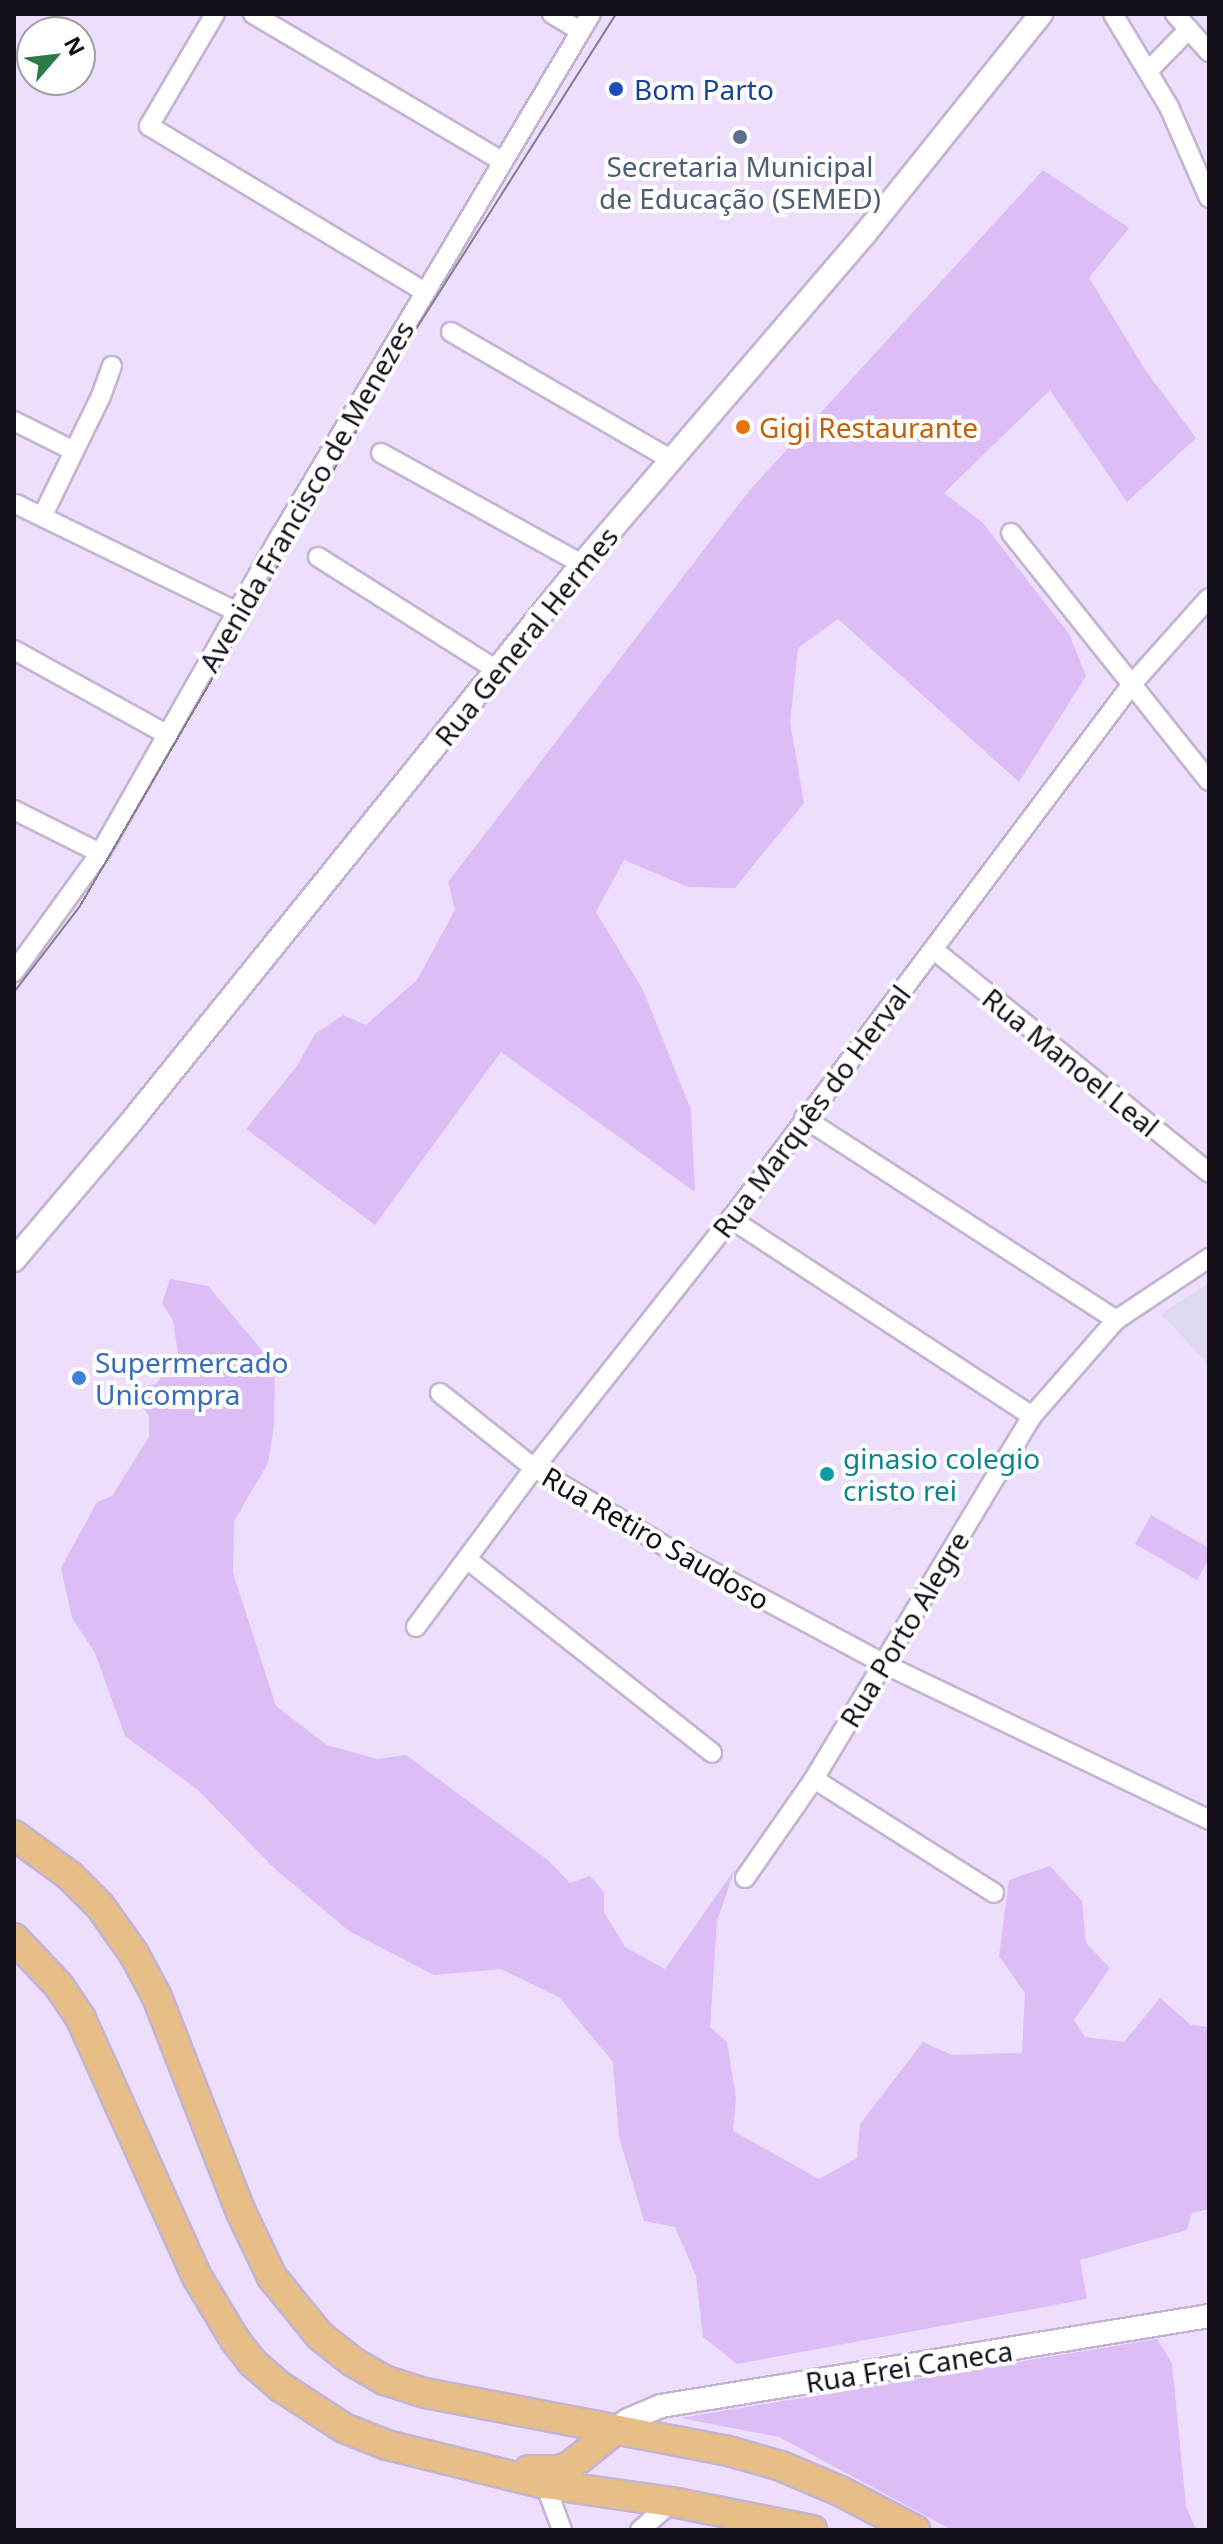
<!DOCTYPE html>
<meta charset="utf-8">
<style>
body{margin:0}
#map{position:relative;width:1223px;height:2544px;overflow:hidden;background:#eedefd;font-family:"Noto Sans",sans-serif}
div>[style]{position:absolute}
.education>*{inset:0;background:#ddd9ee}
.green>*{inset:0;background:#dcbdf5}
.roads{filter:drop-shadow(2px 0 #c4b4d1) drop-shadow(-2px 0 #c4b4d1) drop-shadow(0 2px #c4b4d1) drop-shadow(0 -2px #c4b4d1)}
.minor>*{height:18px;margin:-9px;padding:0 9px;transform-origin:9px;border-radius:9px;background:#fff}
.tertiary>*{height:22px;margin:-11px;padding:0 11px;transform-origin:11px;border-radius:11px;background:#fff}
.primary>*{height:28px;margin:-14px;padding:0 14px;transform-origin:14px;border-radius:14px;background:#e7be87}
.tram>*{height:2px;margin:-1px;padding:0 1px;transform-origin:1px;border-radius:1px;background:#877d92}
.dots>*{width:22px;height:22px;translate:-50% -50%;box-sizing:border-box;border:4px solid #fff;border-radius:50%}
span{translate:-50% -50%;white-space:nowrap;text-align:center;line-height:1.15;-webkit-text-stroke:8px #fff;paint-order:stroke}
.transit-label{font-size:28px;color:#164399}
.left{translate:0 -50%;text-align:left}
.service-label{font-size:28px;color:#4e5e75}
.food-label{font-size:28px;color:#c56008}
.street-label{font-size:28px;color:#140f19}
.shop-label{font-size:28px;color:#366cbe}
.culture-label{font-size:28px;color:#0d838f}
.frame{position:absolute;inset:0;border:16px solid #140f19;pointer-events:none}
.north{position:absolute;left:16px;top:16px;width:80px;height:80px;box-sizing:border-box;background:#fff;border:2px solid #a19fa3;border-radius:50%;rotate:62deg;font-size:22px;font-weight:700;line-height:32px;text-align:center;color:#140f19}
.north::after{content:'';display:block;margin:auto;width:28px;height:36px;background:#2c7a49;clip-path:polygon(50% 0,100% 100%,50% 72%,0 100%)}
</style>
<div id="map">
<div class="education">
<i style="clip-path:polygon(1209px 1283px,1209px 1365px,1161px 1314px)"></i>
</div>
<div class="green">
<i style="clip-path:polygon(1043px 170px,1129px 228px,1089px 278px,1146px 371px,1196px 438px,1127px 502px,1050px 390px,944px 493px,983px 523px,1069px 634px,1086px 676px,1019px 782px,838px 619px,798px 648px,790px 722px,804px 803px,735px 888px,688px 887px,624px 860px,596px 912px,643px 990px,691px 1110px,695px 1192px,501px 1052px,375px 1225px,246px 1129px,297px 1066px,315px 1034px,343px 1015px,366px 1025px,417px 980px,455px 910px,448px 882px,749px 491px)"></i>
<i style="clip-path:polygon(170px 1279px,208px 1286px,275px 1366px,274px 1426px,268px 1463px,234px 1521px,233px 1573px,276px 1706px,327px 1745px,377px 1759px,406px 1755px,549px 1861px,570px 1883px,590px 1876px,604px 1892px,604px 1912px,625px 1947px,665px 1969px,735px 1869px,717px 1921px,710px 2027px,727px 2042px,736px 2098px,733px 2131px,819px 2179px,857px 2158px,860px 2124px,923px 2042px,952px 2055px,1022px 2053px,1025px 1993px,999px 1956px,1009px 1880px,1050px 1866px,1082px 1901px,1086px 1943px,1110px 1968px,1074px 2020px,1085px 2037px,1124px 2042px,1160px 1998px,1191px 2025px,1209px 2027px,1209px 2209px,1192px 2213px,1187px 2230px,1080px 2260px,1087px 2299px,737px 2364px,703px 2337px,696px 2276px,675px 2227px,644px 2221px,619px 2137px,613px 2062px,559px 1997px,501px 1969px,434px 1975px,349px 1931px,275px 1869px,198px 1790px,125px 1736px,95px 1653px,72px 1618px,61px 1568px,97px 1502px,112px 1496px,149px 1437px,149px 1416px,138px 1401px,144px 1386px,156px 1384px,178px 1354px,173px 1320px,162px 1304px)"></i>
<i style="clip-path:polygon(1151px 1515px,1209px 1548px,1209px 1559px,1197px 1580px,1135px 1544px)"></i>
<i style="clip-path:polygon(1157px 2339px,1172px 2363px,1186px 2506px,1196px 2530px,952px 2530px,779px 2437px,680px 2418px)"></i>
</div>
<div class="roads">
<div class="minor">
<i style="left:215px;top:14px;width:130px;rotate:120.5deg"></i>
<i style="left:149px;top:126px;width:322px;rotate:31deg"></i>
<i style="left:253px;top:14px;width:289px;rotate:30.6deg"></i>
<i style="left:552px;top:14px;width:33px;rotate:31deg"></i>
<i style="left:1113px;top:14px;width:109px;rotate:58.9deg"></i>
<i style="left:1169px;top:107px;width:99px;rotate:66.3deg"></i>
<i style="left:1175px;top:14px;width:51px;rotate:48.2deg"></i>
<i style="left:1149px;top:70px;width:57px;rotate:-45.7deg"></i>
<i style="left:451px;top:332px;width:255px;rotate:30.1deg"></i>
<i style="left:14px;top:421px;width:67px;rotate:26.6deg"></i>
<i style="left:381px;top:453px;width:230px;rotate:28.9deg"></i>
<i style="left:16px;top:504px;width:246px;rotate:26deg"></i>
<i style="left:43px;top:515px;width:132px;rotate:-64deg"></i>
<i style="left:101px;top:396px;width:32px;rotate:-70deg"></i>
<i style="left:1011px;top:533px;width:317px;rotate:51.4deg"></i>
<i style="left:318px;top:557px;width:212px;rotate:32.3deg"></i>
<i style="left:14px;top:650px;width:176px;rotate:28.9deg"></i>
<i style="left:14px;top:810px;width:96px;rotate:26.6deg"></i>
<i style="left:934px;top:950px;width:354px;rotate:39deg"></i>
<i style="left:14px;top:972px;width:147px;rotate:-54.1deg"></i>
<i style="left:100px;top:853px;width:366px;rotate:-60.4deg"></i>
<i style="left:281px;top:535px;width:606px;rotate:-59.25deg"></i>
<i style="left:804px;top:1118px;width:372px;rotate:32.9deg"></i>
<i style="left:731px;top:1219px;width:360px;rotate:33.2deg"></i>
<i style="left:440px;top:1393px;width:120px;rotate:38.6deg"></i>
<i style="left:534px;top:1468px;width:156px;rotate:30.8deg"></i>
<i style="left:668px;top:1548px;width:245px;rotate:28.2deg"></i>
<i style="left:884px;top:1664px;width:361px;rotate:25.6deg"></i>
<i style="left:468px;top:1560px;width:311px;rotate:38.3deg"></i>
<i style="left:416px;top:1627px;width:198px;rotate:-53.4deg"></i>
<i style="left:534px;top:1468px;width:318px;rotate:-51.7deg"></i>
<i style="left:731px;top:1219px;width:669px;rotate:-53.15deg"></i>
<i style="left:1132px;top:684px;width:115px;rotate:-48.2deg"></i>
<i style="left:814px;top:1779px;width:213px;rotate:32.3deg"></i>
<i style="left:745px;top:1878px;width:121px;rotate:-55.1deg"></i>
<i style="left:814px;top:1779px;width:423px;rotate:-59deg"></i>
<i style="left:1032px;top:1416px;width:128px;rotate:-48.8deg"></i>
<i style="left:1116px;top:1320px;width:112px;rotate:-33.7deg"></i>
<i style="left:545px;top:2484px;width:49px;rotate:69.7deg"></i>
<i style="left:640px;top:2530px;width:43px;rotate:-41.2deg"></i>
</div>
<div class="tertiary">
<i style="left:14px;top:1260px;width:181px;rotate:-49.7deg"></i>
<i style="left:131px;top:1122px;width:717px;rotate:-51.05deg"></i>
<i style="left:582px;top:564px;width:433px;rotate:-49.4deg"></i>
<i style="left:864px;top:235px;width:283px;rotate:-51.3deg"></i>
<i style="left:615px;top:2430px;width:16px;rotate:-38deg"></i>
<i style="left:628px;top:2420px;width:36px;rotate:-23deg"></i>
<i style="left:661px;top:2406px;width:555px;rotate:-9.33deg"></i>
</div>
<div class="primary">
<i style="left:14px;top:1835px;width:69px;rotate:36.2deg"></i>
<i style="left:70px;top:1876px;width:42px;rotate:45deg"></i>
<i style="left:100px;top:1906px;width:59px;rotate:54.7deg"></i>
<i style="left:134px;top:1954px;width:49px;rotate:61.9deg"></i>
<i style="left:157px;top:1997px;width:231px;rotate:68.7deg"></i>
<i style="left:241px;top:2212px;width:72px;rotate:64.5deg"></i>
<i style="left:272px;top:2277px;width:76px;rotate:50.9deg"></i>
<i style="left:320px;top:2336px;width:42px;rotate:38.2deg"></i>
<i style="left:353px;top:2362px;width:36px;rotate:30deg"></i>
<i style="left:384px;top:2380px;width:43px;rotate:17.6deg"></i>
<i style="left:425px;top:2393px;width:305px;rotate:10.8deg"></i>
<i style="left:725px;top:2450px;width:58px;rotate:15.9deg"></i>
<i style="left:781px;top:2466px;width:64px;rotate:23deg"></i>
<i style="left:840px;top:2491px;width:85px;rotate:27.5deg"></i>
<i style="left:14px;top:1938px;width:66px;rotate:46.8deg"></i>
<i style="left:59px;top:1986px;width:40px;rotate:56deg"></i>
<i style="left:81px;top:2019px;width:283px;rotate:65.8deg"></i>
<i style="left:197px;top:2277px;width:74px;rotate:58.9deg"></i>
<i style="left:235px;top:2340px;width:29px;rotate:52deg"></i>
<i style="left:253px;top:2363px;width:37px;rotate:41deg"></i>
<i style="left:281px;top:2387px;width:75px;rotate:33.1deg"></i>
<i style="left:344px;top:2428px;width:46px;rotate:21.6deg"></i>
<i style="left:387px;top:2445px;width:163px;rotate:13.9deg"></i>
<i style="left:545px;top:2484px;width:128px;rotate:8.1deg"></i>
<i style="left:672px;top:2502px;width:143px;rotate:11.3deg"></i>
<i style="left:529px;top:2470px;width:29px"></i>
<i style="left:558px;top:2470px;width:13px;rotate:-18deg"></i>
<i style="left:570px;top:2466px;width:58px;rotate:-38.7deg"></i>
</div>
</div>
<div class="tram">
<i style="left:14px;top:992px;width:108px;rotate:-52.5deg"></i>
<i style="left:80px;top:906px;width:658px;rotate:-59.81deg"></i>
<i style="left:411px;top:337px;width:383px;rotate:-57.6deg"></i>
</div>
<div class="dots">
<i style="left:616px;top:89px;background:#1a4fb4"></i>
<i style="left:740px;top:137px;background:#5c6f8a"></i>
<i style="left:743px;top:427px;background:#e8710a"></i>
<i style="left:79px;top:1378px;background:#3f7fe0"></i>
<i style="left:827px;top:1474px;background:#0f9aa8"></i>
</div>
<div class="transit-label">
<span class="left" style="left:634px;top:89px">Bom Parto</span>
</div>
<div class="service-label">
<span style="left:740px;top:182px">Secretaria Municipal<br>de Educação (SEMED)</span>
</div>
<div class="food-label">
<span class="left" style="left:759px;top:427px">Gigi Restaurante</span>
</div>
<div class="street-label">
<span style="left:306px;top:496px;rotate:-60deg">Avenida Francisco de Menezes</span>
<span style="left:526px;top:636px;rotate:-51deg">Rua General Hermes</span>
<span style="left:1071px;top:1062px;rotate:39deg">Rua Manoel Leal</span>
<span style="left:811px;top:1111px;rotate:-53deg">Rua Marquês do Herval</span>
<span style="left:656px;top:1538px;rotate:30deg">Rua Retiro Saudoso</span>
<span style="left:904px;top:1629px;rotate:-59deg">Rua Porto Alegre</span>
<span style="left:909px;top:2366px;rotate:-9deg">Rua Frei Caneca</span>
</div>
<div class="shop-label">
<span class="left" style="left:95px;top:1378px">Supermercado<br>Unicompra</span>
</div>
<div class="culture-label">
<span class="left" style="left:843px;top:1474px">ginasio colegio<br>cristo rei</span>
</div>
<div class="frame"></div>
<div class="north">N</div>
</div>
